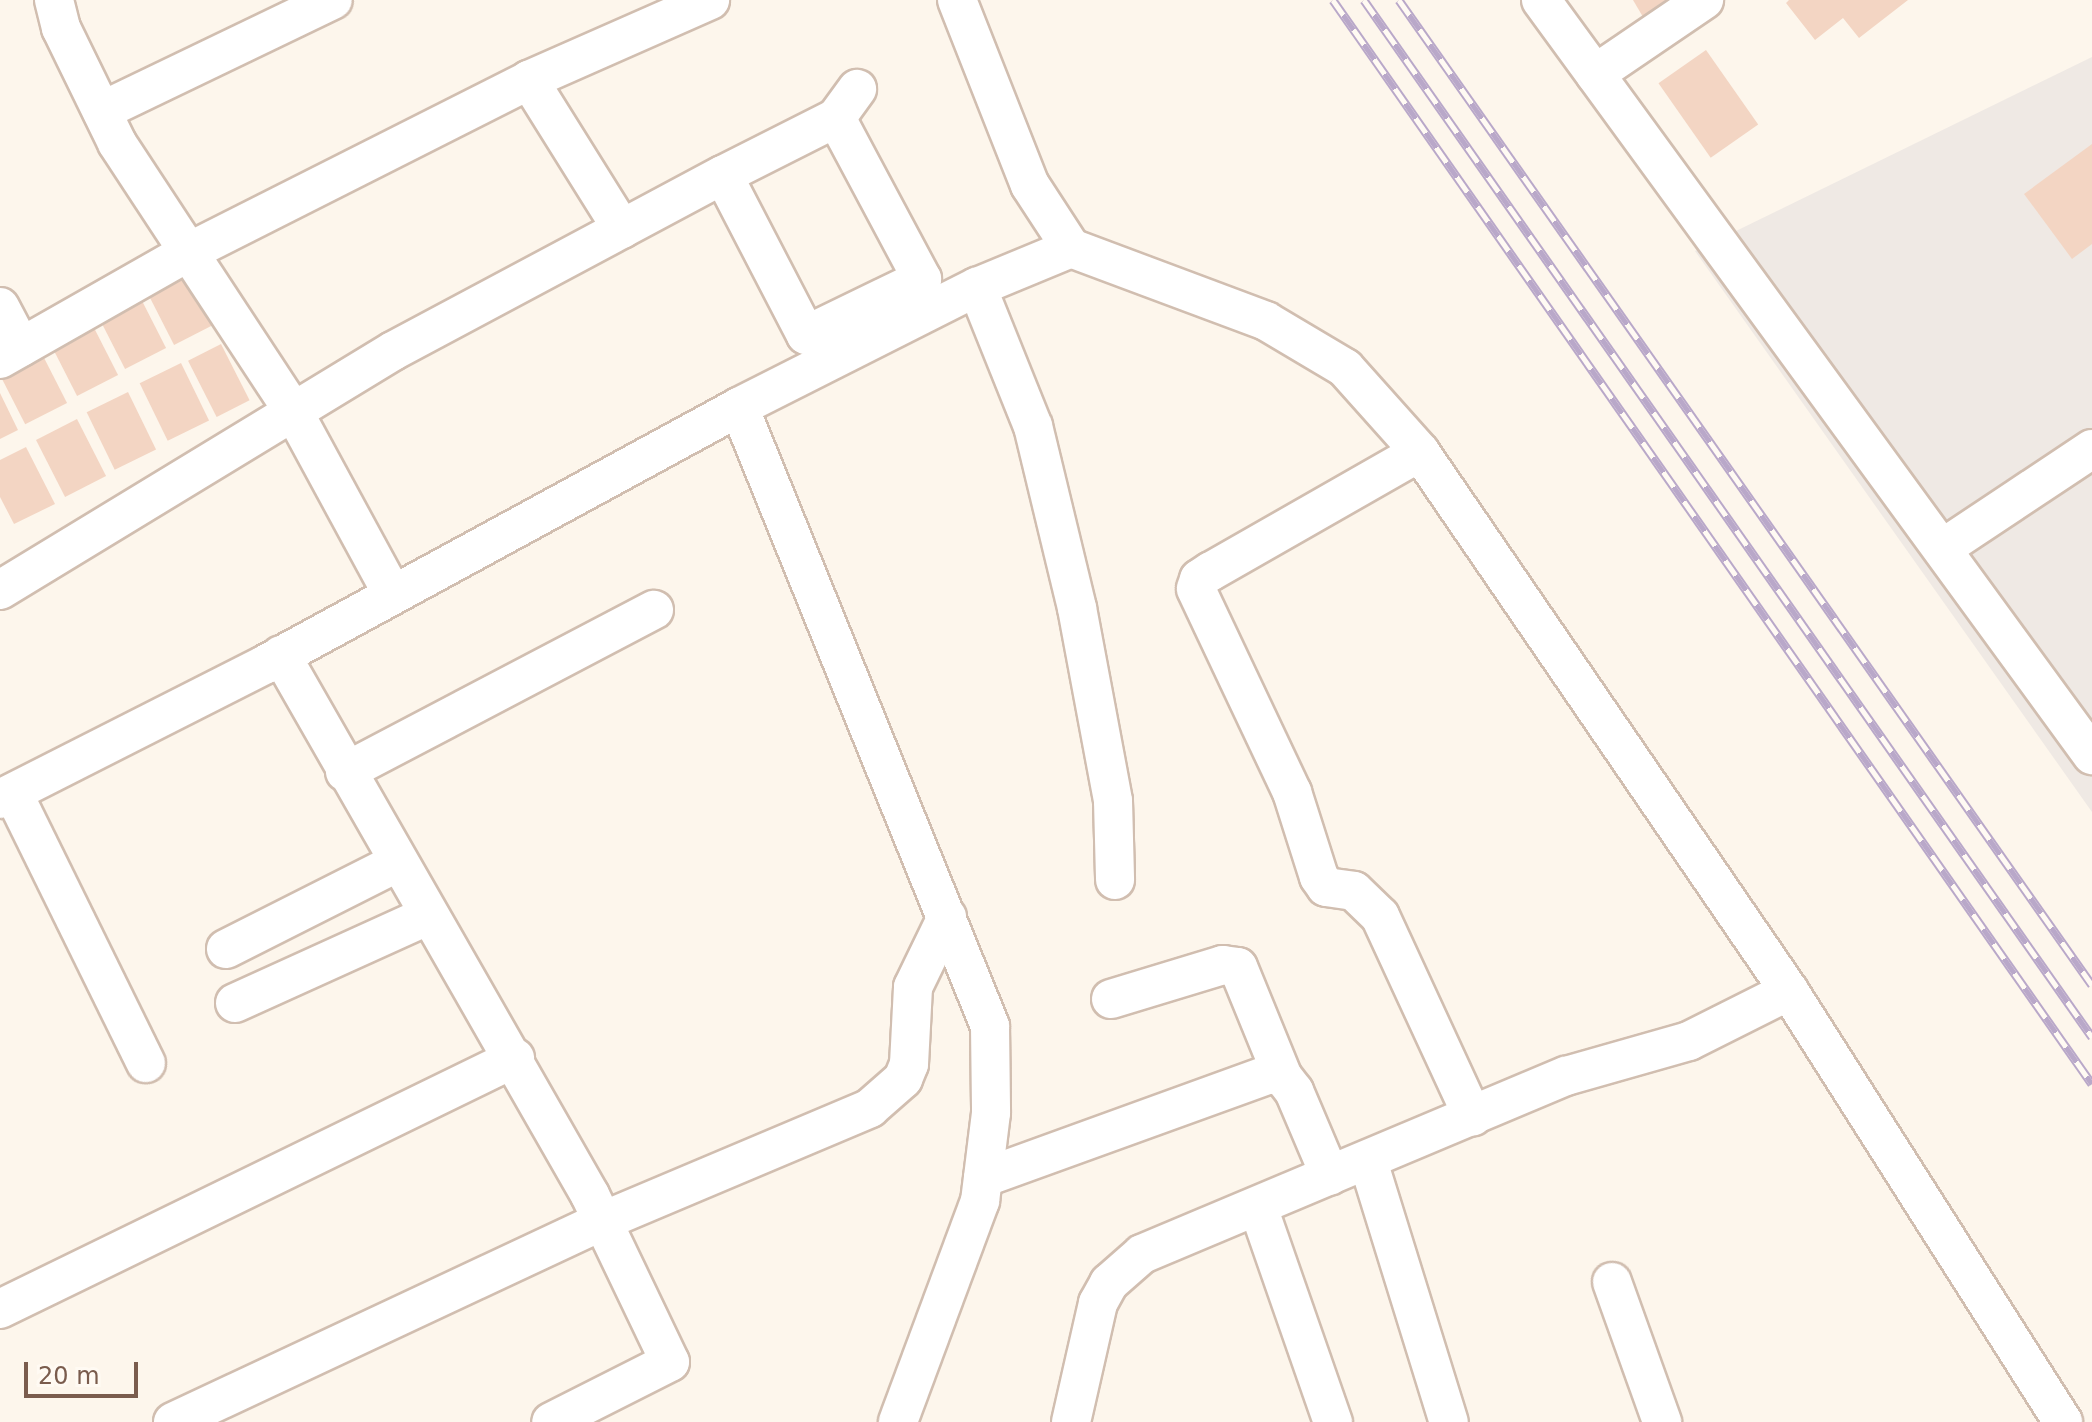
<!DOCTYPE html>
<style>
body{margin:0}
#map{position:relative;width:2092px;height:1422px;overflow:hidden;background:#fdf6ec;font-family:"DejaVu Sans",sans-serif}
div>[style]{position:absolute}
.industrial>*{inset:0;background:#efe9e4}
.building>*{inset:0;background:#f3d5c3;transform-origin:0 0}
.roads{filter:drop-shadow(2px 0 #d1beb0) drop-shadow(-2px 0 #d1beb0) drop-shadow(0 2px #d1beb0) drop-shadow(0 -2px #d1beb0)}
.minor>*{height:38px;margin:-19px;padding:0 19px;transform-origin:19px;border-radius:19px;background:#fff}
.rail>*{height:9px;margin-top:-4.5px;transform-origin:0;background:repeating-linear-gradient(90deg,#fffaf3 0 18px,#b9a8c9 0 36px);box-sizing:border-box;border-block:2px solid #b9a8c9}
span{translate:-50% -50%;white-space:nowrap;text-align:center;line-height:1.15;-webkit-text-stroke:7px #fffaf3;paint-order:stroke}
.scale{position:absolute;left:24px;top:1362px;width:114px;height:36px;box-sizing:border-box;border:4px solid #7a5c4d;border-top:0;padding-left:10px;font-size:24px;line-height:28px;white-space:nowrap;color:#7a5c4d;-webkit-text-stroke:6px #fffaf3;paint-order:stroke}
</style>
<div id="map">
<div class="industrial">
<i style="clip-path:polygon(2092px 57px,2092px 812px,1695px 251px)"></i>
</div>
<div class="building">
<i style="clip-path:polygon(1633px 0,1667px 0,1643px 17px)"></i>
<i style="clip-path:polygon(1789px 0,1908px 0,1859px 38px,1843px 18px,1815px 40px,1786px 3px)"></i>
<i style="left:1706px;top:50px;width:91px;height:58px;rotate:55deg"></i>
<i style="clip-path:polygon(2092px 144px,2092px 244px,2072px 259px,2024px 194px)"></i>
<i style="left:186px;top:267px;width:64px;height:46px;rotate:63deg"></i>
<i style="left:137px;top:291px;width:64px;height:46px;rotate:63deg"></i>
<i style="left:89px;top:318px;width:64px;height:46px;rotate:63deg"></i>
<i style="left:221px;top:344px;width:63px;height:37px;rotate:63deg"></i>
<i style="left:38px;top:346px;width:64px;height:47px;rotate:63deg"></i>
<i style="left:181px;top:363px;width:64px;height:46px;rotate:64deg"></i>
<i style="left:128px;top:392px;width:64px;height:46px;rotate:64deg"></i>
<i style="clip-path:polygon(0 393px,18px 430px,0 439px)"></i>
<i style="left:77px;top:419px;width:64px;height:46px;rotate:63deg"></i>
<i style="clip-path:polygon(26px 447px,55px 504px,14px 524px,0 497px,0 460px)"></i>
</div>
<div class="roads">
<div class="minor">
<i style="left:54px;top:0;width:29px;rotate:76deg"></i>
<i style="left:61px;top:28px;width:128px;rotate:64deg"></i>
<i style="left:117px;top:143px;width:318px;rotate:56.7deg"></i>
<i style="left:292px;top:409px;width:209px;rotate:61.5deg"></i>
<i style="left:957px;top:0;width:199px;rotate:68.5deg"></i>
<i style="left:1030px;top:185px;width:75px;rotate:56.9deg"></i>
<i style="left:1071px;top:248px;width:208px;rotate:20.5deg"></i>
<i style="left:1266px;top:321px;width:92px;rotate:30.7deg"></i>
<i style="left:1345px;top:368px;width:113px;rotate:48.2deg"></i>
<i style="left:1420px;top:452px;width:653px;rotate:55.6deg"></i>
<i style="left:1789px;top:991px;width:511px;rotate:57.55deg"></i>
<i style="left:1541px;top:0;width:935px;rotate:53.88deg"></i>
<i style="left:1595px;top:74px;width:132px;rotate:-34.2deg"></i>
<i style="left:102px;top:111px;width:256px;rotate:-25.7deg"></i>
<i style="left:723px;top:175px;width:127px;rotate:-26.8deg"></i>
<i style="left:836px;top:118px;width:36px;rotate:-54deg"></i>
<i style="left:622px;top:229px;width:176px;rotate:-122deg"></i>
<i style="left:529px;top:80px;width:198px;rotate:-23.8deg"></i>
<i style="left:977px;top:287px;width:150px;rotate:68.1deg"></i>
<i style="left:1033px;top:426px;width:187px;rotate:76.4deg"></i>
<i style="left:1077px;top:608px;width:196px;rotate:79.4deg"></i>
<i style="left:1113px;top:801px;width:79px;rotate:88.5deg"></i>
<i style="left:0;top:307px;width:45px;rotate:62.3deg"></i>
<i style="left:0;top:359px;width:213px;rotate:-29.6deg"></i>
<i style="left:185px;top:254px;width:386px;rotate:-26.8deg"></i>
<i style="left:739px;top:407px;width:668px;rotate:67.93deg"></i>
<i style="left:990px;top:1026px;width:87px;rotate:89.3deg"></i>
<i style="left:991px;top:1113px;width:89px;rotate:97.1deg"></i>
<i style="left:980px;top:1201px;width:236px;rotate:110.4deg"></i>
<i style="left:1420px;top:452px;width:241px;rotate:150.3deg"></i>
<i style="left:1211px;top:571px;width:14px;rotate:146deg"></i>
<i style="left:1199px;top:579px;width:10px;rotate:107deg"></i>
<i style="left:1196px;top:589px;width:225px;rotate:64.7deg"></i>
<i style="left:1292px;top:792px;width:89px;rotate:72.4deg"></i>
<i style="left:1319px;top:877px;width:12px;rotate:55deg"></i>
<i style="left:1326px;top:887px;width:28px;rotate:8deg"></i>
<i style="left:1354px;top:891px;width:36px;rotate:44deg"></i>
<i style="left:1380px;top:916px;width:221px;rotate:65.2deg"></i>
<i style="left:1943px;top:548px;width:179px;rotate:-33.6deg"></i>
<i style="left:0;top:590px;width:460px;rotate:-31.3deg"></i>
<i style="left:393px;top:351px;width:374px;rotate:-28.1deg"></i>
<i style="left:723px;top:175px;width:180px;rotate:62.6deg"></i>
<i style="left:806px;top:335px;width:129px;rotate:-25.8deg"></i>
<i style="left:922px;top:279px;width:183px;rotate:-118.1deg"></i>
<i style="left:281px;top:655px;width:622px;rotate:60.22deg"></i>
<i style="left:590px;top:1195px;width:185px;rotate:64.4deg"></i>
<i style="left:670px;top:1362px;width:133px;rotate:153.2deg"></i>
<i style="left:345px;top:772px;width:349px;rotate:-27.7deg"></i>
<i style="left:13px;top:793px;width:301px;rotate:63.8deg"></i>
<i style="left:0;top:799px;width:298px;rotate:-26.9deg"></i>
<i style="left:266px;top:664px;width:538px;rotate:-28.52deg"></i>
<i style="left:739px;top:407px;width:267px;rotate:-26.8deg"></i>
<i style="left:977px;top:287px;width:102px;rotate:-22.5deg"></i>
<i style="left:226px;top:949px;width:193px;rotate:-26.8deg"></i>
<i style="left:1111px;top:999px;width:117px;rotate:-16.9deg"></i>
<i style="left:1223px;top:965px;width:15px;rotate:8deg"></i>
<i style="left:1238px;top:967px;width:119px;rotate:67.8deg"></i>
<i style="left:235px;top:1003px;width:211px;rotate:-24.4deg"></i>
<i style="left:1368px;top:1161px;width:273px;rotate:72.8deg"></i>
<i style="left:983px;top:1178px;width:305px;rotate:-19.9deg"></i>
<i style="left:1270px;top:1074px;width:13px;rotate:13deg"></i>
<i style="left:1283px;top:1077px;width:18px;rotate:52deg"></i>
<i style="left:1294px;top:1091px;width:92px;rotate:67deg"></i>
<i style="left:1258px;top:1207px;width:228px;rotate:70.8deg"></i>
<i style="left:1612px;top:1282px;width:149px;rotate:70.3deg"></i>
<i style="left:0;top:1309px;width:573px;rotate:-25.98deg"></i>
<i style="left:173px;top:1422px;width:475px;rotate:-25.1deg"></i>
<i style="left:603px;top:1221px;width:290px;rotate:-22.9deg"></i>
<i style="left:870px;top:1108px;width:44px;rotate:-41.3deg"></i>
<i style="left:903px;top:1079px;width:16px;rotate:-68deg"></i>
<i style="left:909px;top:1064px;width:77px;rotate:-87deg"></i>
<i style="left:913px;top:987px;width:78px;rotate:-64.1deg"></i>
<i style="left:1071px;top:1422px;width:122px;rotate:-77.2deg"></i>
<i style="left:1098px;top:1303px;width:23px;rotate:-61deg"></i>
<i style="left:1109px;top:1283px;width:44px;rotate:-41.3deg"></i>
<i style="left:1142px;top:1254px;width:460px;rotate:-22.8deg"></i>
<i style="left:1566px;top:1076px;width:128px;rotate:-15.9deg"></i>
<i style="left:1689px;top:1041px;width:112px;rotate:-26.6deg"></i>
</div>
</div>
<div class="rail">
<i style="left:1333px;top:0;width:1323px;rotate:55deg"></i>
<i style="left:1364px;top:0;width:1267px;rotate:54.93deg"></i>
<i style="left:1399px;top:0;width:1204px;rotate:54.87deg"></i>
</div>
<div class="scale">20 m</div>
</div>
